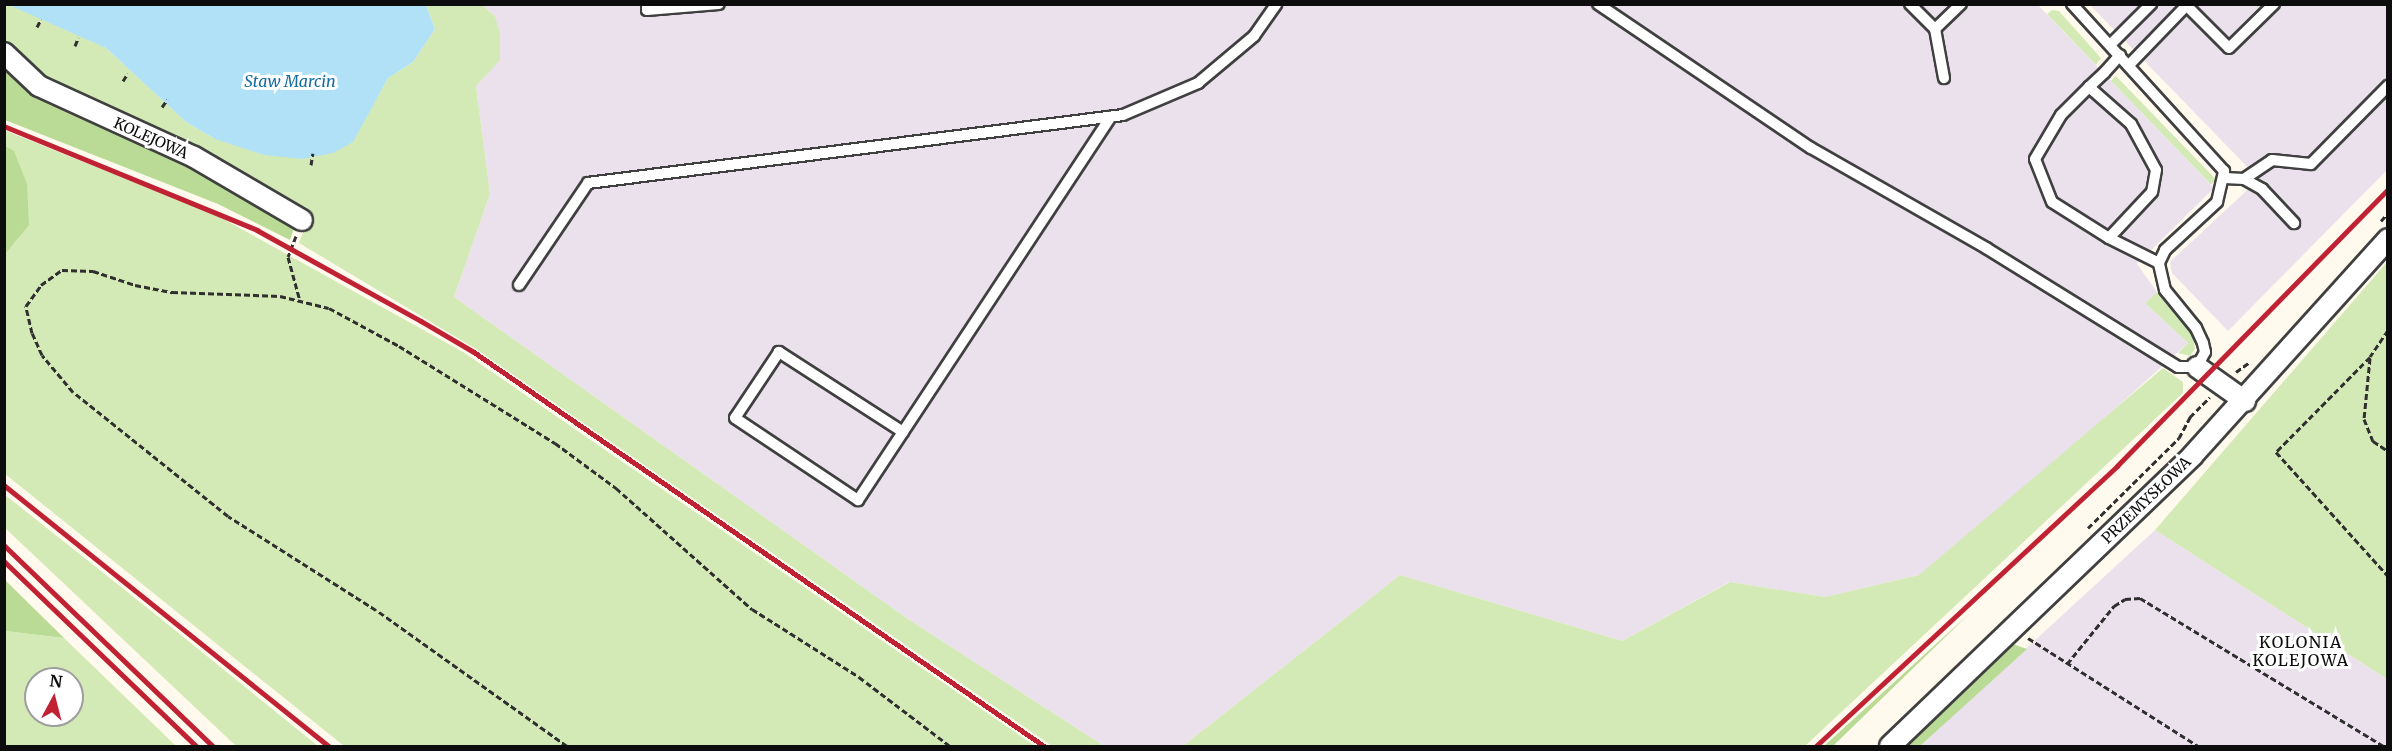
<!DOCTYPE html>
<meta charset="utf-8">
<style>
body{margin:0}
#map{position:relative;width:2392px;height:751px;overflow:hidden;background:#fffaed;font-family:Merriweather,serif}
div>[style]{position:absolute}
.industrial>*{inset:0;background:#eae1ec}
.green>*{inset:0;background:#d4eab6;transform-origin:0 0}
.forest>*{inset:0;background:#b9db95}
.water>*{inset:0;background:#b1e1f7}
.path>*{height:3px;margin-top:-1.5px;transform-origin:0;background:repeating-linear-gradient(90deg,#2f2f2f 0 6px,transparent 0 9px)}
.roads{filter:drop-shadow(2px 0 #404040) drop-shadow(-2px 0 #404040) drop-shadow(0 2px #404040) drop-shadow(0 -2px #404040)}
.lane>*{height:10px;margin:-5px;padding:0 5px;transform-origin:5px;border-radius:5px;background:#fff}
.street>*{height:20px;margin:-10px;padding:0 10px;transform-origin:10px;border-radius:10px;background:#fff}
.rail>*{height:4.5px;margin:-2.25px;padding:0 2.25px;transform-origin:2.25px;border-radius:2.25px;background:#c02234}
span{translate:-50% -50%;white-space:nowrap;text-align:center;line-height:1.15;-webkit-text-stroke:6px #fff;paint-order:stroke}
.street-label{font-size:15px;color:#0d0d0d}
.water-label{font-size:16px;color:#146ca1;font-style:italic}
.neighbourhood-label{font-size:16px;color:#0d0d0d;letter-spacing:1.5px}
.frame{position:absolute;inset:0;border:6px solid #0d0d0d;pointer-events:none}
.north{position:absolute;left:24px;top:667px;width:60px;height:60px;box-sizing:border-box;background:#fff;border:2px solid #9e9e9e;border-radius:50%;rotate:7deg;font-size:16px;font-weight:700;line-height:24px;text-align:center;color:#0d0d0d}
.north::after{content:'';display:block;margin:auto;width:21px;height:27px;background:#c02234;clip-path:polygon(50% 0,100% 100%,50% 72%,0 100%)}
</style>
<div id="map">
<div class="industrial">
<i style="clip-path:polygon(482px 5px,2038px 5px,2214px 188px,2137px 264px,2157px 292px,2145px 303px,2188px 343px,1958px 550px,1919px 575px,1825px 597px,1729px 582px,1622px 641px,1400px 575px,1183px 746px,1104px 746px,908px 619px,454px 297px,490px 194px,476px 86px,499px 60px,495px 16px)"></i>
<i style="clip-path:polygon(2090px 5px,2387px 5px,2387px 170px,2228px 331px,2172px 273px,2170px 262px,2259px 179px)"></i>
<i style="clip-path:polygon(2155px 530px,2387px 679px,2387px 746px,1920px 746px)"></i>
</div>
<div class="green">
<i style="clip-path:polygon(4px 5px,25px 9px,106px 48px,186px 122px,215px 139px,377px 98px,388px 78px,413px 62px,435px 29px,426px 5px,482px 5px,495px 16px,500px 34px,500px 60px,476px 86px,490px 194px,454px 297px,908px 619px,1104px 746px,1052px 746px,476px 349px,299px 243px,309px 215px,44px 79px,5px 41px)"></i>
<i style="clip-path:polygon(2052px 10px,2059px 11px,2101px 58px,2096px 65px,2047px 14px)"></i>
<i style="left:2116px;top:76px;width:144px;height:7px;rotate:46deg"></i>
<i style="clip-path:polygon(4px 130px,218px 216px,463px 352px,1035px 746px,344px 746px,5px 474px)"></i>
<i style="clip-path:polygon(2387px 262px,2387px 679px,2155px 530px)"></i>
<i style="clip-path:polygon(2157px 292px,2193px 335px,2195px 349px,2190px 356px,2178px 353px,2188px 343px,2145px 303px)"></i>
<i style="clip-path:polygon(2163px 368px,2183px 382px,2183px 393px,1805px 746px,1183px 746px,1400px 575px,1622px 641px,1730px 582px,1825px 597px,1919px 575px)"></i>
<i style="clip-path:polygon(4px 494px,150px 610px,318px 746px,236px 746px,5px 528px)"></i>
<i style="clip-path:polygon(evenodd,5px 631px,64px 638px,176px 746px,5px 746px,5px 631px,36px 679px,72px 679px,72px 715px,36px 715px,36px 679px)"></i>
</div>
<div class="forest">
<i style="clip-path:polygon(4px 59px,295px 225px,290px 240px,218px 204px,5px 120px)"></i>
<i style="clip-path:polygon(5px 146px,14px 151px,27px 184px,29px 225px,5px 254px)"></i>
<i style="clip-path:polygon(5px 580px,64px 638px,5px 631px)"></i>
<i style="clip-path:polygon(1970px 613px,1833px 746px,1824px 746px)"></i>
<i style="clip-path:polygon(2010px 643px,2027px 649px,1920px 746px,1907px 746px)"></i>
</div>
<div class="water">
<i style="clip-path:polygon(9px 5px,426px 5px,435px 29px,413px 62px,388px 78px,353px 142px,333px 153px,302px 159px,264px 155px,215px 139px,186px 122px,106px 48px)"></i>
</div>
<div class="path">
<i style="left:37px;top:27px;width:9px;rotate:-63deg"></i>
<i style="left:75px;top:46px;width:9px;rotate:-69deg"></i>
<i style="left:123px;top:81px;width:9px;rotate:-58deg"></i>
<i style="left:162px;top:107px;width:9px;rotate:-54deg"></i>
<i style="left:311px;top:165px;width:12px;rotate:-81deg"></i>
<i style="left:2381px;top:221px;width:11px;rotate:-49deg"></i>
<i style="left:296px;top:236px;width:22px;rotate:111deg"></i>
<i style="left:288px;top:257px;width:46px;rotate:74.7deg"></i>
<i style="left:2388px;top:330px;width:32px;rotate:124deg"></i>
<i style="left:2370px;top:357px;width:134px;rotate:134.7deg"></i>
<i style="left:2276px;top:452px;width:167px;rotate:47.9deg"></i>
<i style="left:2370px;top:358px;width:61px;rotate:95.6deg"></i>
<i style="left:2364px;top:419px;width:24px;rotate:68deg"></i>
<i style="left:2373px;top:441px;width:18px;rotate:34deg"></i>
<i style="left:2236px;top:372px;width:17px;rotate:-36deg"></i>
<i style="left:2088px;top:528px;width:128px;rotate:-44.7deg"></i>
<i style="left:2179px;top:438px;width:24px;rotate:-62deg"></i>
<i style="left:2190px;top:417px;width:28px;rotate:-45deg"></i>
<i style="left:2028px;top:638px;width:201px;rotate:32.4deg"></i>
<i style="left:2067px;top:664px;width:75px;rotate:-51deg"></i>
<i style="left:2114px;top:606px;width:13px;rotate:-32deg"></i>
<i style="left:2125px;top:599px;width:15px;rotate:-4deg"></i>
<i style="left:2140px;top:598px;width:285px;rotate:31.3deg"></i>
<i style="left:567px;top:746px;width:234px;rotate:-144.5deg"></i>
<i style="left:376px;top:610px;width:175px;rotate:-147.6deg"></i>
<i style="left:228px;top:516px;width:198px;rotate:-141.3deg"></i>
<i style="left:73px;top:392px;width:48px;rotate:-130deg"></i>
<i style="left:42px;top:355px;width:24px;rotate:-114deg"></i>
<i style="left:32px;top:333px;width:28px;rotate:-103deg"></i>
<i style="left:26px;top:306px;width:26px;rotate:-54deg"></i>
<i style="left:41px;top:285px;width:26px;rotate:-36deg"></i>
<i style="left:62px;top:270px;width:31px;rotate:2deg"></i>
<i style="left:93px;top:271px;width:44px;rotate:18.4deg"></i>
<i style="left:135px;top:285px;width:38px;rotate:11deg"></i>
<i style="left:172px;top:292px;width:108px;rotate:2.1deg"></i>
<i style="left:280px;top:296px;width:50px;rotate:13.8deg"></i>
<i style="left:329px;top:308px;width:80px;rotate:28.5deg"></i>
<i style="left:399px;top:346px;width:184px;rotate:31.9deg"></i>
<i style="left:555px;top:443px;width:76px;rotate:36.4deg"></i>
<i style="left:616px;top:488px;width:182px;rotate:41.7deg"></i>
<i style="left:752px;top:609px;width:127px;rotate:32.4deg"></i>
<i style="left:859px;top:677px;width:114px;rotate:37.2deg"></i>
</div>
<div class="roads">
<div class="lane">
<i style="left:647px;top:4px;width:6px;rotate:90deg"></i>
<i style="left:647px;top:10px;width:72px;rotate:-4.8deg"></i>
<i style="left:1598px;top:4px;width:257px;rotate:34.1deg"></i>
<i style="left:1811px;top:148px;width:202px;rotate:29.7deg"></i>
<i style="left:1986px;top:248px;width:226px;rotate:31.8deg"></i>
<i style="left:2178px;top:367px;width:19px"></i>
<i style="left:2197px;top:367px;width:17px;rotate:-62deg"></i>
<i style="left:2205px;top:352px;width:9px;rotate:-103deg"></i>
<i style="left:2203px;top:343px;width:17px;rotate:-115deg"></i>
<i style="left:2196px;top:328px;width:49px;rotate:-129.2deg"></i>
<i style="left:2165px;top:290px;width:28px;rotate:-103deg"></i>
<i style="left:2159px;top:263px;width:14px;rotate:-65deg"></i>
<i style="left:2165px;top:250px;width:71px;rotate:-42.7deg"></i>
<i style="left:2217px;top:202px;width:32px;rotate:-77deg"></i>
<i style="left:2224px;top:171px;width:226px;rotate:-132.3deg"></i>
<i style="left:1910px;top:4px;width:35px;rotate:45deg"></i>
<i style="left:1935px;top:29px;width:50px;rotate:79.6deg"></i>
<i style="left:2187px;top:6px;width:59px;rotate:45deg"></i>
<i style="left:2229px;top:48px;width:63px;rotate:-44.4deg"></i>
<i style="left:1935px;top:29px;width:36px;rotate:-44deg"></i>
<i style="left:2111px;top:44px;width:57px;rotate:-45deg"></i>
<i style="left:2129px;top:65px;width:85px;rotate:-46deg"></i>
<i style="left:2089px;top:87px;width:56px;rotate:41.4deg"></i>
<i style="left:2131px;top:124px;width:52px;rotate:61.5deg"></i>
<i style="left:2156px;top:170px;width:22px;rotate:100deg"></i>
<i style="left:2152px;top:192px;width:63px;rotate:133.1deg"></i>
<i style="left:2109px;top:238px;width:67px;rotate:-147.7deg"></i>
<i style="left:2052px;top:202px;width:46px;rotate:-111.6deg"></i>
<i style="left:2035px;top:159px;width:51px;rotate:-59.4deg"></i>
<i style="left:2061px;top:115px;width:40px;rotate:-45deg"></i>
<i style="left:2089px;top:87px;width:21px;rotate:-43deg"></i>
<i style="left:2104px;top:73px;width:24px;rotate:-48deg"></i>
<i style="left:2225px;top:178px;width:19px;rotate:3deg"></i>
<i style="left:2244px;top:179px;width:21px;rotate:29deg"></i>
<i style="left:2262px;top:189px;width:47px;rotate:46.7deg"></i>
<i style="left:2244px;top:179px;width:34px;rotate:-34deg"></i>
<i style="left:2272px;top:160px;width:39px;rotate:6deg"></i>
<i style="left:2311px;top:164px;width:110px;rotate:-45.4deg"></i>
<i style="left:2109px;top:238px;width:56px;rotate:26.6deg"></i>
<i style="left:519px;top:285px;width:123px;rotate:-55.9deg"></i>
<i style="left:588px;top:183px;width:539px;rotate:-7.24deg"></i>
<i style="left:1123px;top:115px;width:82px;rotate:-23.1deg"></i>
<i style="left:1198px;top:83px;width:73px;rotate:-40deg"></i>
<i style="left:1254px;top:36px;width:39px;rotate:-55deg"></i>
<i style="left:903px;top:432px;width:148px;rotate:-147.2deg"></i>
<i style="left:779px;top:352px;width:79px;rotate:123.7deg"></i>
<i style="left:735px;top:418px;width:148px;rotate:33.7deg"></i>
<i style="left:858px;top:500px;width:459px;rotate:-56.6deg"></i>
</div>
<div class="street">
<i style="left:4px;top:53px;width:48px;rotate:43.3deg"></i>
<i style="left:39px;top:86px;width:170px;rotate:24.6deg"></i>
<i style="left:194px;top:157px;width:125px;rotate:30.3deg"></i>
<i style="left:2197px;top:367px;width:59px;rotate:35.3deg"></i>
<i style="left:1890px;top:746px;width:420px;rotate:-43.8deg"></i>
<i style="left:2193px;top:455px;width:291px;rotate:-47.9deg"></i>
</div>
</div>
<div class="rail">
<i style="left:4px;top:126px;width:274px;rotate:22.3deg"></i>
<i style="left:257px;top:230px;width:188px;rotate:29deg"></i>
<i style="left:421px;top:321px;width:61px;rotate:30.3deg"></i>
<i style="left:474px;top:352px;width:693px;rotate:34.65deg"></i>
<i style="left:4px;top:485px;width:417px;rotate:38.8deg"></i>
<i style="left:4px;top:545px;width:290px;rotate:43.9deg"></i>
<i style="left:4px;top:561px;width:267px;rotate:43.9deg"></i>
<i style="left:1816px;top:746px;width:411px;rotate:-42.9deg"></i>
<i style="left:2117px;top:466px;width:388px;rotate:-45.6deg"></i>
</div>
<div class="street-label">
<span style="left:151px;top:138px;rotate:24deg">KOLEJOWA</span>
<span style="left:2146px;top:500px;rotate:-44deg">PRZEMYSŁOWA</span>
</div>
<div class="water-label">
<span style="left:290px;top:81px">Staw Marcin</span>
</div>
<div class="neighbourhood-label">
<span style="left:2301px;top:651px">KOLONIA<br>KOLEJOWA</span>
</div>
<div class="frame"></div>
<div class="north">N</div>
</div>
